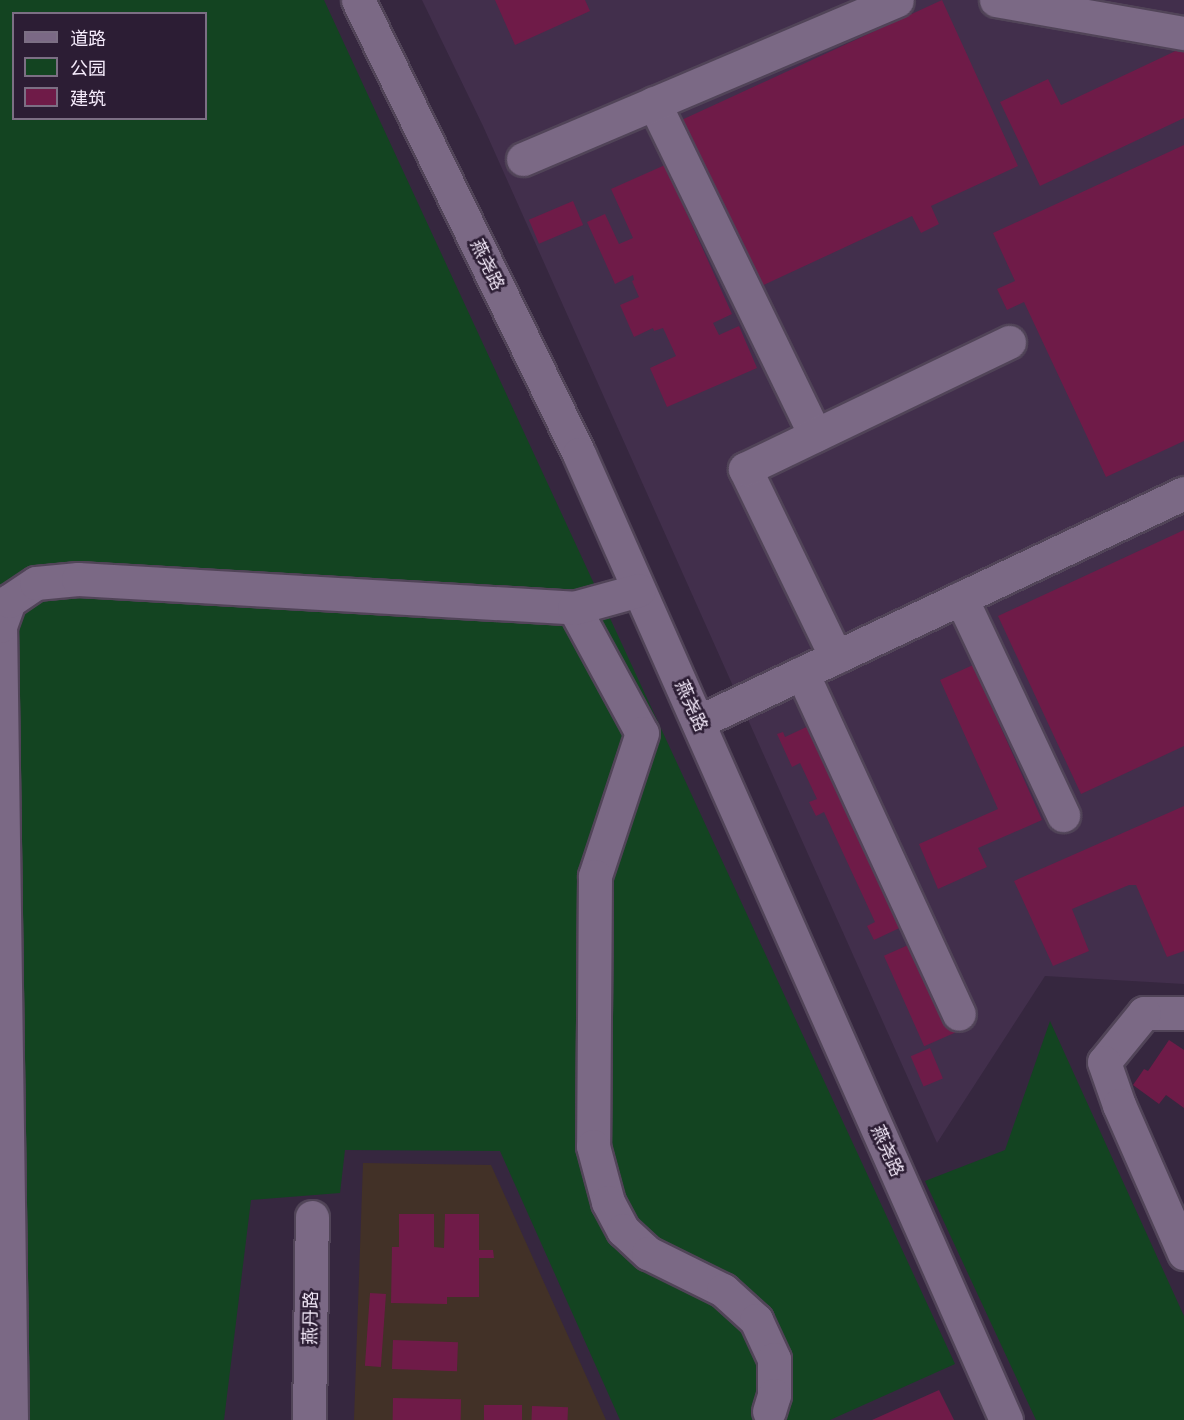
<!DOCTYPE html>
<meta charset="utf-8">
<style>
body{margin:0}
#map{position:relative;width:1184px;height:1420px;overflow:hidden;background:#36273f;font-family:"Asap Condensed","Noto Sans SC",sans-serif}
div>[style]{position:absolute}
.commercial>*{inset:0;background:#423127}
.built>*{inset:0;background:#422f4c}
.green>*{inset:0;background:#134421}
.building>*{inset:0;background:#6f1b48;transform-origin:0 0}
.roads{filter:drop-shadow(2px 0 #514458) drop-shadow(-2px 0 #514458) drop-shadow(0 2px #514458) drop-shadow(0 -2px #514458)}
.minor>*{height:33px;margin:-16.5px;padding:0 16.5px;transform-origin:16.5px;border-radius:16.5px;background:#7b6985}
span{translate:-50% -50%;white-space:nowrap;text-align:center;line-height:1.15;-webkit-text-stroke:5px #2c1d34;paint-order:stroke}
.street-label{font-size:18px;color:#f5ebfb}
.legend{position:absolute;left:12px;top:12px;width:195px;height:108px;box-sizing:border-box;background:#2c1d34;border:2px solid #7c6f84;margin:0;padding:8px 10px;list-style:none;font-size:18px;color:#f5ebfb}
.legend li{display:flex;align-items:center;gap:12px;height:30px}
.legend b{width:30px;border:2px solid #7c6f84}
</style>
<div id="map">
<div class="commercial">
<i style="clip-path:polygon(363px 1163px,491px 1165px,606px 1420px,354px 1420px)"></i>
</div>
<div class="built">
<i style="clip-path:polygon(422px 0,1184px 0,1184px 984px,1045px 976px,937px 1143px,483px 126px)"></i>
</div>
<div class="green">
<i style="clip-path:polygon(evenodd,0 0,324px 0,955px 1364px,830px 1420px,620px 1420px,500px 1151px,345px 1150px,340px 1193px,251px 1200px,224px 1420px,0 1420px,0 0,14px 14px,206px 14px,206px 118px,14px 118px,14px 14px)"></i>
<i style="clip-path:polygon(1050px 1021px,1184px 1316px,1184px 1420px,1036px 1420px,925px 1181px,1005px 1150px)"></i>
</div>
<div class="building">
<i style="clip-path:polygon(495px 0,585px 0,590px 11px,515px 45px)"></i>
<i style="clip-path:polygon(942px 0,1018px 166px,931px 206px,939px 224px,921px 233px,912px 216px,753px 290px,675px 123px)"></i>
<i style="clip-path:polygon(1184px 47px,1184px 118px,1040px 186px,1000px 102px,1048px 79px,1061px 105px)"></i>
<i style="clip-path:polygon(1184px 145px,1184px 441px,1106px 477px,1024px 302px,1007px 310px,997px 289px,1015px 281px,993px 233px)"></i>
<i style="clip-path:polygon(665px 165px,732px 314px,713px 323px,719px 335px,739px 326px,757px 368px,667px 407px,650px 368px,676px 356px,663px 328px,654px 331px,653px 328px,634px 337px,620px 305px,639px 297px,632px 281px,634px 280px,633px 275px,615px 284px,587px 222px,605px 214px,619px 244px,633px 238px,611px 189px)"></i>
<i style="left:573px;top:201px;width:26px;height:48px;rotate:67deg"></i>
<i style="clip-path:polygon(1184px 530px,1184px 746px,1081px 794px,998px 616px)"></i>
<i style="clip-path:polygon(973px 665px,1042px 820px,978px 848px,987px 867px,938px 889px,919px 844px,998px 809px,940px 680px)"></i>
<i style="clip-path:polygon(815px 723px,908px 924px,874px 940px,867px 926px,875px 922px,824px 812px,816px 816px,809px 802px,817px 799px,800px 763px,792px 767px,777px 734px,783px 732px,785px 737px)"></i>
<i style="clip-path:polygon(1184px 806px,1184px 951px,1167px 957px,1136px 885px,1129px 885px,1072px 909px,1089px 951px,1053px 966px,1014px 881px)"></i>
<i style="left:915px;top:942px;width:99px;height:34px;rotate:66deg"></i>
<i style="clip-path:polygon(1169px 1040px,1184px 1050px,1184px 1108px,1166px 1095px,1159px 1104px,1133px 1085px,1144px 1069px,1148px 1071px)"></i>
<i style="left:930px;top:1048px;width:33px;height:21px;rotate:67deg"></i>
<i style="clip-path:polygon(399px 1214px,434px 1214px,434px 1247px,444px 1248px,445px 1214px,479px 1214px,479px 1250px,493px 1250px,494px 1258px,479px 1258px,479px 1297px,447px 1297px,447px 1304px,391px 1303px,392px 1247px,399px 1247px)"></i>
<i style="left:370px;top:1293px;width:16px;height:73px;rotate:4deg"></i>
<i style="left:393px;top:1340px;width:65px;height:29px;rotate:2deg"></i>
<i style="clip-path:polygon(939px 1390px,954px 1420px,872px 1420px)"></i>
<i style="left:393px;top:1398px;width:68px;height:22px;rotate:1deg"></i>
<i style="left:484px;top:1405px;width:38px;height:15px"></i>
<i style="left:532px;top:1406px;width:36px;height:14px;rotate:2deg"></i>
</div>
<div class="roads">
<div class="minor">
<i style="left:358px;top:0;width:505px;rotate:64.04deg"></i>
<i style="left:579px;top:454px;width:1056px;rotate:66.15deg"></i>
<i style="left:996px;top:0;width:191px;rotate:10deg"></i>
<i style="left:654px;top:103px;width:369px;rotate:64.1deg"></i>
<i style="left:523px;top:159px;width:406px;rotate:-23deg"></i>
<i style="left:961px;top:598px;width:240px;rotate:64.8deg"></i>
<i style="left:574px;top:608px;width:142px;rotate:61.5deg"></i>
<i style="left:642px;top:733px;width:151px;rotate:108.2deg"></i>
<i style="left:595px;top:876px;width:270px;rotate:90.4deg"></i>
<i style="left:593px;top:1146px;width:58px;rotate:75deg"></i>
<i style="left:608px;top:1202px;width:32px;rotate:62deg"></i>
<i style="left:623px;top:1230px;width:34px;rotate:43deg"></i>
<i style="left:648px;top:1253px;width:84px;rotate:26.3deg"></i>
<i style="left:723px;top:1290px;width:45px;rotate:42.3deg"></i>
<i style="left:756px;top:1320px;width:43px;rotate:65.2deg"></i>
<i style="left:774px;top:1359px;width:36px;rotate:90deg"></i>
<i style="left:774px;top:1395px;width:17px;rotate:107deg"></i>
<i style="left:836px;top:657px;width:209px;rotate:-115.8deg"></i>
<i style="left:745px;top:469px;width:293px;rotate:-25.7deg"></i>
<i style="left:802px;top:673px;width:375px;rotate:65.3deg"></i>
<i style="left:698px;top:722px;width:537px;rotate:-25.23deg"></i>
<i style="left:1184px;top:1013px;width:40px;rotate:180deg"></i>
<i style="left:1144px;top:1013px;width:63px;rotate:129.2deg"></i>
<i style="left:1104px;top:1062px;width:46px;rotate:70.8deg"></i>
<i style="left:1119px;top:1105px;width:162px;rotate:66.3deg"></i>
<i style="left:11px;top:1420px;width:794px;rotate:-90.79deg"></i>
<i style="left:0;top:626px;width:27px;rotate:-70deg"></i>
<i style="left:9px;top:601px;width:32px;rotate:-34deg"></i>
<i style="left:36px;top:583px;width:42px;rotate:-5.4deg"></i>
<i style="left:78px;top:579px;width:497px;rotate:3.3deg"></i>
<i style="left:574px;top:608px;width:67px;rotate:-15.5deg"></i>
<i style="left:309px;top:1420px;width:203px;rotate:-89.2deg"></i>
</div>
</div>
<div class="street-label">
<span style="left:487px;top:265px;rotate:64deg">燕尧路</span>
<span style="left:691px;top:706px;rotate:66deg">燕尧路</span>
<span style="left:887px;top:1151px;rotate:66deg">燕尧路</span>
<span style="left:311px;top:1318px;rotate:-89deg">燕丹路</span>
</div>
<ul class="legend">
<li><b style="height:8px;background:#7b6985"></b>道路</li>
<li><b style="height:16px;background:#134421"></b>公园</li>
<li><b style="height:16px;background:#6f1b48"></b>建筑</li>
</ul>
</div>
